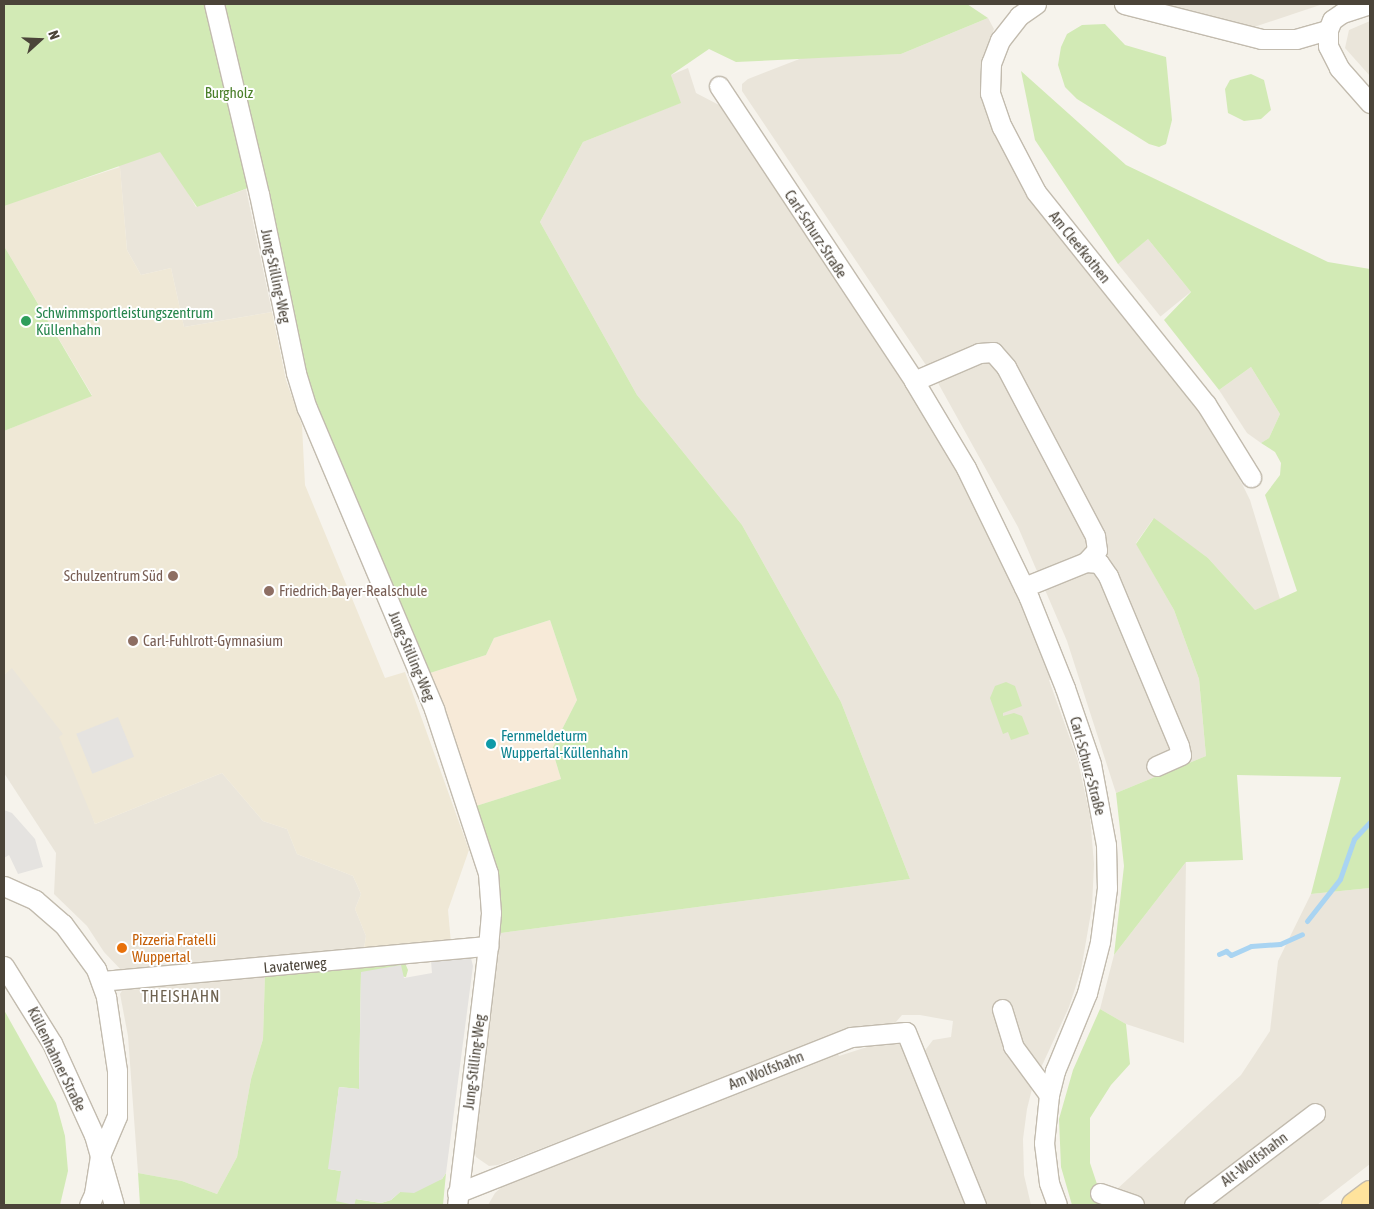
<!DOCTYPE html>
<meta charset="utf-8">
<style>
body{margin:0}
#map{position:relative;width:1374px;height:1209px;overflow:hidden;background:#f6f3ec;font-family:"Asap Condensed",sans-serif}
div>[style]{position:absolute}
.residential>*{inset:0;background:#eae5da;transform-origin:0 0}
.commercial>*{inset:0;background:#f7ead8}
.education>*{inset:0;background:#efe8d6}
.green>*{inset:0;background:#d2eab5}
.parking>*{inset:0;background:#e5e3e0;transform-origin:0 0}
.stream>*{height:5px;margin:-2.5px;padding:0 2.5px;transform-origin:2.5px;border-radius:2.5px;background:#a9d4f2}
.roads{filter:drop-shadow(1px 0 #c2bbae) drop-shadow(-1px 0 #c2bbae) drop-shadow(0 1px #c2bbae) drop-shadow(0 -1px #c2bbae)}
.minor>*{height:19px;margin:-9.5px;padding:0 9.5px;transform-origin:9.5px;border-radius:9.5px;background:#fff}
.major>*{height:24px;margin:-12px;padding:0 12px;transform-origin:12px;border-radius:12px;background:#ffe39c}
.dots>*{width:14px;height:14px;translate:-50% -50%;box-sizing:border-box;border:2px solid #fff;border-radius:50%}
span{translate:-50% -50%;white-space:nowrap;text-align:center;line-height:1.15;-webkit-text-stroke:4px #fff;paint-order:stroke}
.park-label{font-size:15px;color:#4a7f2a}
.street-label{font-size:15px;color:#4b4439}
.leisure-label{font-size:15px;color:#27864d}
.left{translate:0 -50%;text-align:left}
.education-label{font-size:15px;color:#785e54}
.right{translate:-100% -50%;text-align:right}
.culture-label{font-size:15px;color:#0d838f}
.food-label{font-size:15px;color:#c56008}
.neighbourhood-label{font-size:16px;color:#6e6250;letter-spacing:1px}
.frame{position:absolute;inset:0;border:5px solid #4b4439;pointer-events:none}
.north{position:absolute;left:15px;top:15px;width:50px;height:50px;-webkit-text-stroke:4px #fff;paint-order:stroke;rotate:70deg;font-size:14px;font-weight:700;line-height:20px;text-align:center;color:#4b4439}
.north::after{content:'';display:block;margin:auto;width:18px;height:22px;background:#4b4439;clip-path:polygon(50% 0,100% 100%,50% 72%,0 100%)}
</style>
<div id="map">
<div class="residential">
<i style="clip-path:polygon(4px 4px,79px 4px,196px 207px,246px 189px,272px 312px,184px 327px,171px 268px,141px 275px,127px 250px,120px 168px)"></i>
<i style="clip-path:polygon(1153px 4px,1323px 4px,1254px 27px)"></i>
<i style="clip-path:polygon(988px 18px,994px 29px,980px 67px,981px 94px,993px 128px,1220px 439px,1250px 500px,1280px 599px,1255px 610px,1208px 558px,1153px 519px,1136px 543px,1174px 610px,1199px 679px,1206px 756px,1116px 793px,1067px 641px,1018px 527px,938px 383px,742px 91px,742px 84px,748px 79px,802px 58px,901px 54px)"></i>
<i style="clip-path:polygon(1370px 21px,1370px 76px,1345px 48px,1349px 30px)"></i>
<i style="clip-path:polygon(688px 68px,696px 93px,719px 105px,907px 385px,944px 446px,1006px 566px,1054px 678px,1049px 680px,1078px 761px,1090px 816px,1094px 864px,1092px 907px,1081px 970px,1069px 1007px,1033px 1085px,1027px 1109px,1023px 1139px,1024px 1175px,1031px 1205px,982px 1205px,923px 1053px,933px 1040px,951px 1037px,953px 1021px,920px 1015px,902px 1015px,895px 1023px,857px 1029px,856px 1027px,498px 1165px,489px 1166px,476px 1157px,474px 1149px,501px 933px,910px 879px,841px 702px,742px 525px,637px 395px,540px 222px,583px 142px,680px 103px,671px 75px)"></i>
<i style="left:1148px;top:239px;width:68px;height:39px;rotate:51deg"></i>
<i style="clip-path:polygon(1251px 367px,1280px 414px,1269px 438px,1261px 443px,1247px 433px,1219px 390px)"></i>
<i style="clip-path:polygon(12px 667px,64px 734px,95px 824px,222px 773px,263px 821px,287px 829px,297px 854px,353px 876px,361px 894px,355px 909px,366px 936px,363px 954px,124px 973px,104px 952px,87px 926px,54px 894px,56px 853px,4px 773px,4px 675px)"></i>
<i style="clip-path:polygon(1186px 862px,1185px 928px,1184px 1043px,1126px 1024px,1100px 1009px,1114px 955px)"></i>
<i style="clip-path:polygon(1370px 888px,1370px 1164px,1317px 1205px,1148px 1205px,1116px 1190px,1241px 1075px,1270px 1031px,1278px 961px,1311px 894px)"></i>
<i style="clip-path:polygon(265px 974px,263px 1039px,251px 1079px,237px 1157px,217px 1194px,182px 1181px,138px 1173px,128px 1036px,120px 994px,125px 986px)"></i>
<i style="clip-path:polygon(889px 1040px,906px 1046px,971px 1205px,488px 1205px,495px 1193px,504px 1185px,619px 1141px,618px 1137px,836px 1050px,839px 1056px)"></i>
</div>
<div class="commercial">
<i style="clip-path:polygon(550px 620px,577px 700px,552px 749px,561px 779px,476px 806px,430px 673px,486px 655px,494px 638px)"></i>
</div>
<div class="education">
<i style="clip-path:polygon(120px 167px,127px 250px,141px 275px,171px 268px,184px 327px,272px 312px,286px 380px,302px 425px,305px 485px,385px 678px,405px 672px,469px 850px,448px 910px,451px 943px,363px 954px,366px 936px,355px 909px,361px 894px,353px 876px,297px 854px,287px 829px,263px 821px,222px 773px,95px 824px,59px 737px,63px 734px,12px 668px,4px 675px,4px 431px,92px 395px,4px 246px,4px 205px)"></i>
</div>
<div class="green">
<i style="clip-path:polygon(4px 4px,967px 4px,988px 18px,901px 54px,736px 62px,709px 49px,671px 75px,681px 103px,583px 142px,540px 222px,637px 395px,742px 525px,841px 702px,910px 879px,501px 933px,498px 879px,476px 806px,561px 779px,552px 749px,577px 700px,550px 620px,494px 638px,486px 655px,430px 673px,310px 388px,267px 181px,197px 207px,160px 152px,4px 206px)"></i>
<i style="clip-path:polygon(1105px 24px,1125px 45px,1166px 57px,1172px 120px,1166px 144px,1159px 147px,1149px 144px,1077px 99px,1065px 87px,1058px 65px,1061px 47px,1067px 34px,1082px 25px)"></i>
<i style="clip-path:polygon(1021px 71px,1126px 165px,1328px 262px,1370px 269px,1370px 888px,1311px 894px,1341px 777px,1237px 775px,1243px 860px,1186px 862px,1114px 955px,1124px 866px,1116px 793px,1206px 756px,1199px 679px,1174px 610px,1136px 544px,1154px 518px,1208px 558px,1255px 610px,1297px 591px,1265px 495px,1280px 475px,1281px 463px,1275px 452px,1261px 443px,1269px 438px,1280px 414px,1251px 367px,1219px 390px,1164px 320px,1191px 292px,1148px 239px,1118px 264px,1035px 140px)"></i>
<i style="clip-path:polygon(1251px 74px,1264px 80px,1271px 110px,1261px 119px,1244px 121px,1228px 113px,1225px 89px,1230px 80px)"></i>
<i style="clip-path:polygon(4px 246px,92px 396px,4px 431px)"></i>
<i style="clip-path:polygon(1006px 682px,1015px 686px,1022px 706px,1003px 713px,1003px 716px,1014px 713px,1022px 716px,1029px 734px,1011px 740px,1008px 732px,1003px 734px,990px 698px,995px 686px)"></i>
<i style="clip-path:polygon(405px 963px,408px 970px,406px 977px,361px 972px,359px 1089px,339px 1087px,329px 1169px,341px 1171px,354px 1205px,355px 1199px,381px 1203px,391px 1200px,400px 1192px,442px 1179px,446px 1173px,443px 1205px,140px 1205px,138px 1173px,182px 1181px,217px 1194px,237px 1157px,251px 1079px,263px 1039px,265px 974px)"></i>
<i style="clip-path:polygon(1100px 1009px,1126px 1024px,1130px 1064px,1111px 1085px,1090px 1118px,1090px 1163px,1100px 1193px,1110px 1205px,1072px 1205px,1061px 1167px,1059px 1119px,1073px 1070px)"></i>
<i style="clip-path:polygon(4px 1010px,56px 1103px,65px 1136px,68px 1171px,60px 1205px,4px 1205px)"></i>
</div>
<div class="parking">
<i style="left:118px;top:717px;width:43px;height:45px;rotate:68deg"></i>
<i style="clip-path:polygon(4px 810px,12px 813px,35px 839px,43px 867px,18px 874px,9px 855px,4px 858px)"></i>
<i style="clip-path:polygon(470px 954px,473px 966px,446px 1173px,442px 1179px,414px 1193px,400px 1192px,391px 1200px,381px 1203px,356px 1199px,354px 1205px,336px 1201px,341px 1171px,328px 1169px,339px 1087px,359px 1089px,361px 972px,401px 965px,404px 978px,432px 973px,431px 961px)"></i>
</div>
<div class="stream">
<i style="left:1307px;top:921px;width:53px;rotate:-51.8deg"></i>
<i style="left:1340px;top:879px;width:42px;rotate:-70.7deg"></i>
<i style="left:1354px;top:839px;width:23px;rotate:-47deg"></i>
<i style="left:1219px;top:954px;width:8px;rotate:-23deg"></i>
<i style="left:1226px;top:951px;width:6px;rotate:39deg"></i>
<i style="left:1231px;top:955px;width:22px;rotate:-24deg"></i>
<i style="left:1251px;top:946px;width:29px;rotate:-4deg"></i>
<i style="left:1280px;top:944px;width:24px;rotate:-24deg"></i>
</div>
<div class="roads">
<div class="minor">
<i style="left:214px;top:4px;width:195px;rotate:76.7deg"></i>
<i style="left:259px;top:194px;width:183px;rotate:78.3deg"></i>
<i style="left:296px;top:373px;width:37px;rotate:73deg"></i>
<i style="left:307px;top:408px;width:327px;rotate:67.1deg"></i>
<i style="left:434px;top:709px;width:173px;rotate:71.8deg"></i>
<i style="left:488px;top:873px;width:40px;rotate:85.7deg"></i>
<i style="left:491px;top:913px;width:33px;rotate:95deg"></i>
<i style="left:488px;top:946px;width:261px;rotate:96.8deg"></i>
<i style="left:1036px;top:4px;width:21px;rotate:145deg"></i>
<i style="left:1019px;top:16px;width:31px;rotate:128deg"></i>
<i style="left:1000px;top:40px;width:25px;rotate:111deg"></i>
<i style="left:991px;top:63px;width:30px;rotate:92deg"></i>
<i style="left:990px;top:93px;width:36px;rotate:71deg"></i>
<i style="left:1002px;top:127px;width:73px;rotate:62.4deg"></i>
<i style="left:1036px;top:192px;width:272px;rotate:51.3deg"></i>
<i style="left:1206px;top:404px;width:86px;rotate:58.3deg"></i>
<i style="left:1124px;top:4px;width:141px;rotate:14.3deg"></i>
<i style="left:1261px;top:39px;width:35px"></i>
<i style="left:1296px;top:39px;width:33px;rotate:-16deg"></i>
<i style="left:1370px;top:4px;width:29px;rotate:162deg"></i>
<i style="left:1342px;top:13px;width:12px;rotate:145deg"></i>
<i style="left:1332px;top:20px;width:11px;rotate:112deg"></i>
<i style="left:1328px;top:30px;width:16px;rotate:90deg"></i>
<i style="left:1328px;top:46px;width:25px;rotate:63deg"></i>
<i style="left:1339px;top:68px;width:47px;rotate:48.5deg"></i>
<i style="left:719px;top:86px;width:354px;rotate:56.5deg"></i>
<i style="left:914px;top:381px;width:101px;rotate:59.1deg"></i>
<i style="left:966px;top:468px;width:144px;rotate:64.1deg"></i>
<i style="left:1029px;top:598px;width:97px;rotate:68.2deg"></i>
<i style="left:1065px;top:688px;width:80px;rotate:71.1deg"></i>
<i style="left:1091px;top:764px;width:82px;rotate:79.5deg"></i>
<i style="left:1106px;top:845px;width:43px;rotate:88.7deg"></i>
<i style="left:1107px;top:888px;width:54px;rotate:97.4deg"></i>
<i style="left:1100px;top:942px;width:53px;rotate:104.3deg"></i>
<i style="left:1087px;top:993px;width:84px;rotate:112.3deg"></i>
<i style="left:1055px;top:1071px;width:25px;rotate:104deg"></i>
<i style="left:1049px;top:1095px;width:48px;rotate:95.9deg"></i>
<i style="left:1044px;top:1143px;width:40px;rotate:82.9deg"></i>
<i style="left:1049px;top:1183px;width:23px;rotate:70deg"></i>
<i style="left:914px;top:381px;width:71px;rotate:-23.3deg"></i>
<i style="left:979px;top:353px;width:14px;rotate:-4deg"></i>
<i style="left:993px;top:352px;width:20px;rotate:49deg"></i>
<i style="left:1006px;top:367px;width:191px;rotate:62.2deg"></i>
<i style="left:1095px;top:536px;width:14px;rotate:82deg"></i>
<i style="left:1097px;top:550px;width:16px;rotate:133deg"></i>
<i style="left:1086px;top:562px;width:67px;rotate:158deg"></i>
<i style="left:1086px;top:562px;width:13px;rotate:4deg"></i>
<i style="left:1099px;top:563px;width:16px;rotate:55deg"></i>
<i style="left:1108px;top:576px;width:184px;rotate:67.3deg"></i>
<i style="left:1179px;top:746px;width:9px;rotate:77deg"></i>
<i style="left:1181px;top:755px;width:27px;rotate:156deg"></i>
<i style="left:4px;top:886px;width:34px;rotate:24deg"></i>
<i style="left:35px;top:900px;width:37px;rotate:41deg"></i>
<i style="left:63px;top:924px;width:56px;rotate:53.7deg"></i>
<i style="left:96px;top:969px;width:30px;rotate:70deg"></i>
<i style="left:106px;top:997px;width:75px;rotate:81.5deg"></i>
<i style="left:117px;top:1071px;width:45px;rotate:90deg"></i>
<i style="left:117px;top:1116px;width:43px;rotate:113deg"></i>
<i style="left:100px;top:1156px;width:38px;rotate:99deg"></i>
<i style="left:94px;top:1194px;width:12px;rotate:114deg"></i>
<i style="left:4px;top:966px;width:91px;rotate:58.1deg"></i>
<i style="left:52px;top:1043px;width:101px;rotate:65.5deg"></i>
<i style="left:94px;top:1135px;width:73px;rotate:74.1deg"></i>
<i style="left:101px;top:981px;width:389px;rotate:-5.2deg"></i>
<i style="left:1002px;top:1009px;width:39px;rotate:73deg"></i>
<i style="left:1013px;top:1046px;width:61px;rotate:53.7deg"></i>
<i style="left:457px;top:1193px;width:424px;rotate:-21.6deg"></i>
<i style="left:851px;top:1037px;width:55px;rotate:-5.2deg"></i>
<i style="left:906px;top:1032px;width:187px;rotate:68deg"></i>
<i style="left:1100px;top:1193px;width:36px;rotate:19deg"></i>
<i style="left:1194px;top:1205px;width:152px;rotate:-37.2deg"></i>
</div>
<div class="major">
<i style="left:1354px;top:1205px;width:20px;rotate:-37deg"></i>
</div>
</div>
<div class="dots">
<i style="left:26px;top:321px;background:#2e9e5b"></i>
<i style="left:173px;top:576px;background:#8d6e63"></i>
<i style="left:269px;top:591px;background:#8d6e63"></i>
<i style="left:133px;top:641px;background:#8d6e63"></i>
<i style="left:491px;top:744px;background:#0f9aa8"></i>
<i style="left:122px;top:948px;background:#e8710a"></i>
</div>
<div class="park-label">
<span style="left:229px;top:93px">Burgholz</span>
</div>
<div class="street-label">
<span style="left:816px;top:234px;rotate:57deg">Carl-Schurz-Straße</span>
<span style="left:1080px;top:247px;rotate:51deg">Am Cleefkothen</span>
<span style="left:276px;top:276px;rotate:78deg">Jung-Stilling-Weg</span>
<span style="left:412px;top:656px;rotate:67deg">Jung-Stilling-Weg</span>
<span style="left:1088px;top:766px;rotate:75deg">Carl-Schurz-Straße</span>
<span style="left:295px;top:965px;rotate:-5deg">Lavaterweg</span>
<span style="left:57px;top:1059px;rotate:64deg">Küllenhahner Straße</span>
<span style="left:474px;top:1062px;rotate:-83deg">Jung-Stilling-Weg</span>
<span style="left:766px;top:1070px;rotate:-22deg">Am Wolfshahn</span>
<span style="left:1254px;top:1159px;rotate:-37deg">Alt-Wolfshahn</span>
</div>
<div class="leisure-label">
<span class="left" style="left:36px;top:321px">Schwimmsportleistungszentrum<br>Küllenhahn</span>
</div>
<div class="education-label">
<span class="right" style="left:163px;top:576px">Schulzentrum Süd</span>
<span class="left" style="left:279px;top:591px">Friedrich-Bayer-Realschule</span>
<span class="left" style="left:143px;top:641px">Carl-Fuhlrott-Gymnasium</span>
</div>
<div class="culture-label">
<span class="left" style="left:501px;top:744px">Fernmeldeturm<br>Wuppertal-Küllenhahn</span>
</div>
<div class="food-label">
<span class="left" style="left:132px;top:948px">Pizzeria Fratelli<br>Wuppertal</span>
</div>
<div class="neighbourhood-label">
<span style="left:181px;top:996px">THEISHAHN</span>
</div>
<div class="frame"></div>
<div class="north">N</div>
</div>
